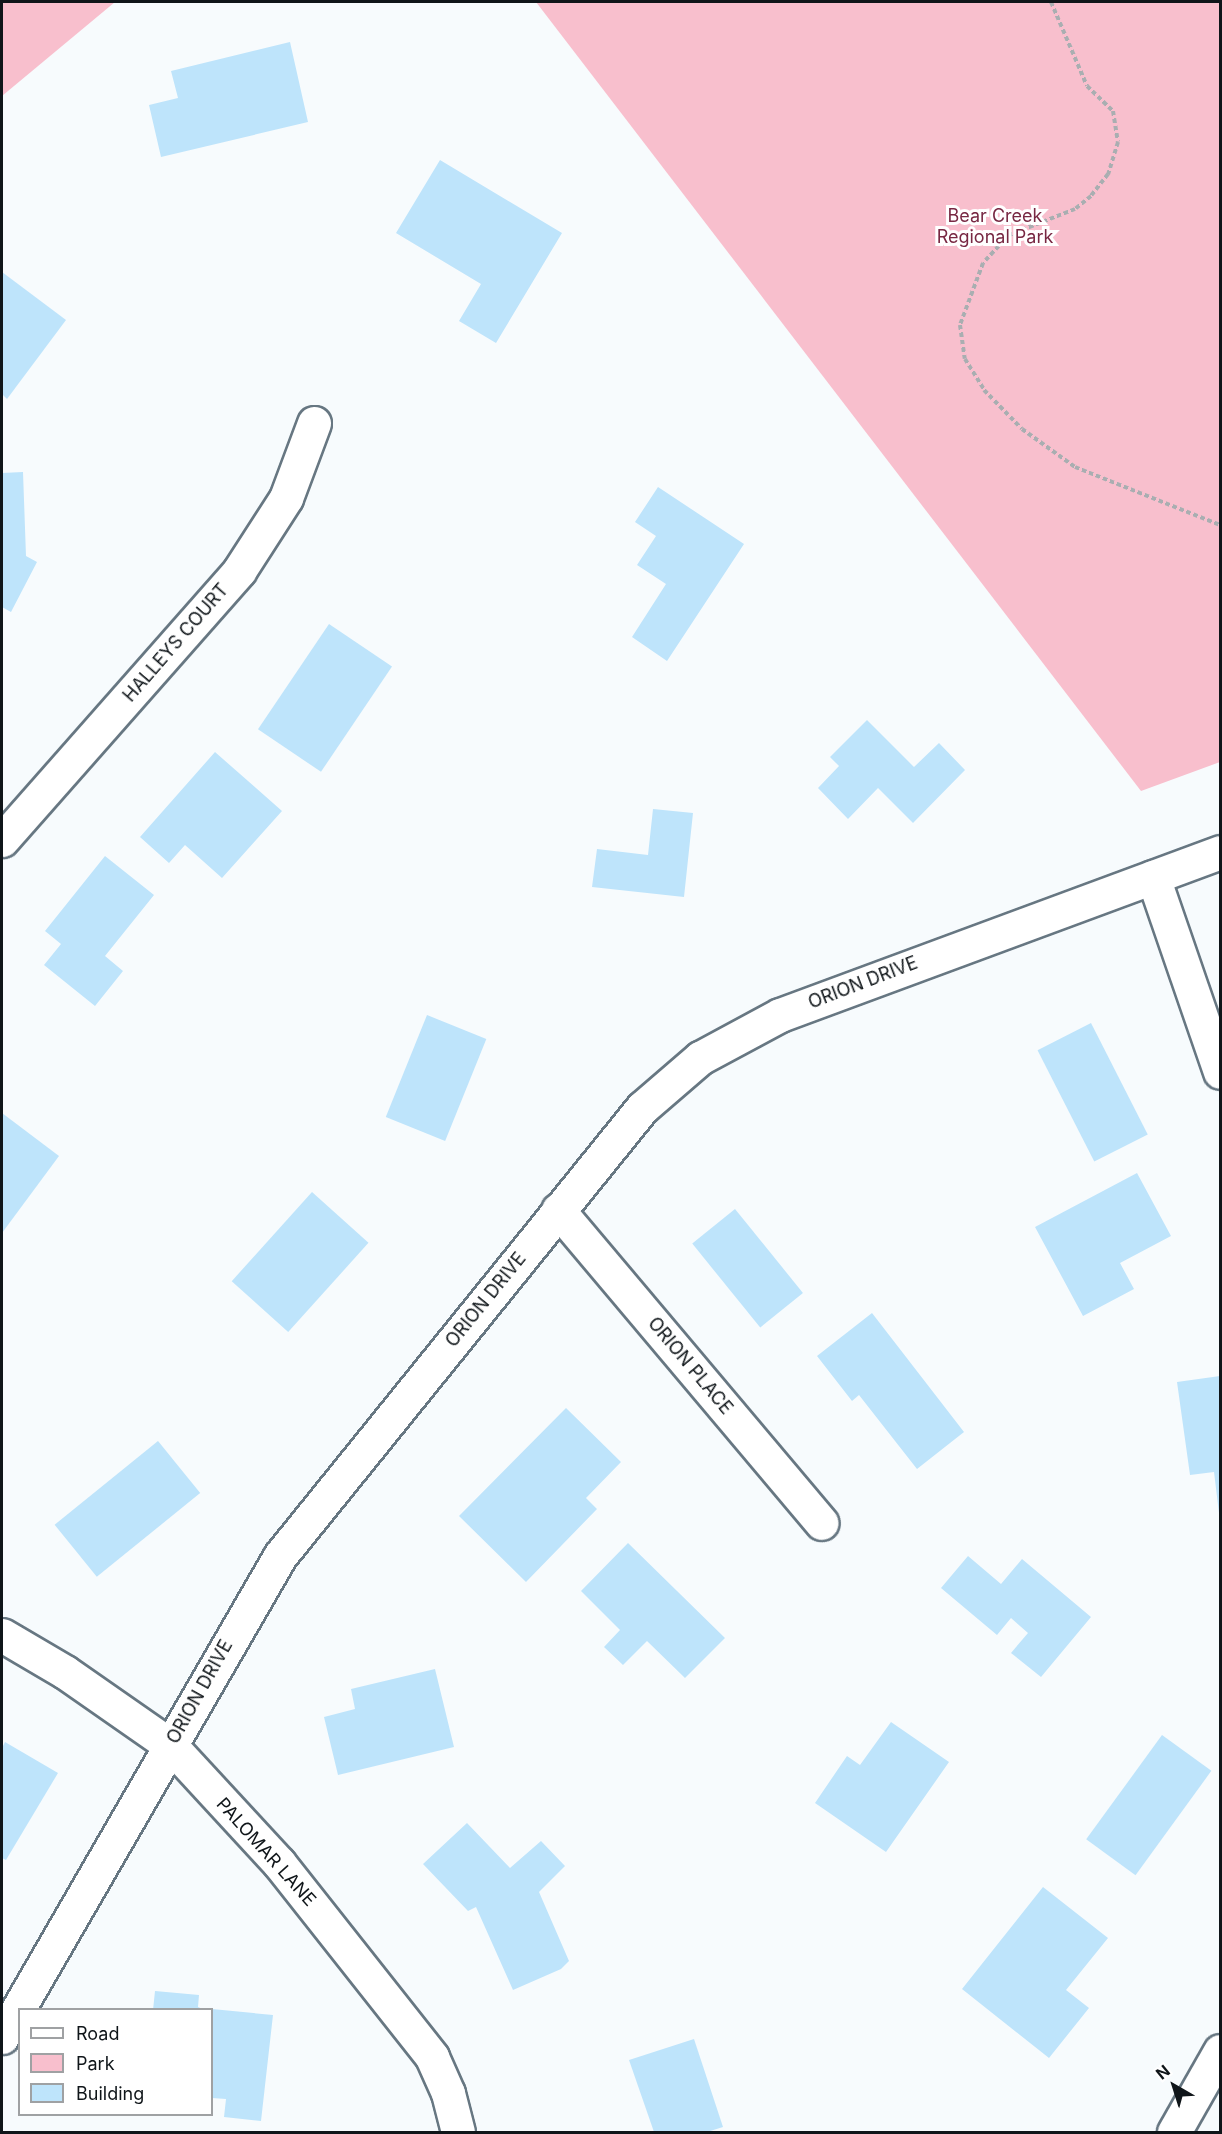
<!DOCTYPE html>
<style>
body{margin:0}
#map{position:relative;width:1222px;height:2134px;overflow:hidden;background:#f7fbfd;font-family:Inter,sans-serif}
div>[style]{position:absolute}
.green>*{inset:0;background:#f8bfcd}
.building>*{inset:0;background:#bee4fb;transform-origin:0 0}
.path>*{height:4px;margin-top:-2px;transform-origin:0;background:repeating-linear-gradient(90deg,#a9aeb1 0 4.5px,transparent 0 7.5px)}
.roads{filter:drop-shadow(2px 0 #677782) drop-shadow(-2px 0 #677782) drop-shadow(0 2px #677782) drop-shadow(0 -2px #677782)}
.minor>*{height:33px;margin:-16.5px;padding:0 16.5px;transform-origin:16.5px;border-radius:16.5px;background:#fff}
span{translate:-50% -50%;white-space:nowrap;text-align:center;line-height:1.15;-webkit-text-stroke:6px #fff;paint-order:stroke}
.park-label{font-size:18px;color:#782843}
.street-label{font-size:18px;color:#0f1519}
.frame{position:absolute;inset:0;border:3px solid #0f1519;pointer-events:none}
.legend{position:absolute;left:18px;top:2008px;width:195px;height:108px;box-sizing:border-box;background:#fff;border:2px solid #9fa1a3;margin:0;padding:8px 10px;list-style:none;font-size:18px;color:#0f1519}
.legend li{display:flex;align-items:center;gap:12px;height:30px}
.legend b{width:30px;border:2px solid #9fa1a3}
.north{position:absolute;left:1144px;top:2056px;width:60px;height:60px;-webkit-text-stroke:4px #fff;paint-order:stroke;rotate:321deg;font-size:16px;font-weight:700;line-height:24px;text-align:center;color:#0f1519}
.north::after{content:'';display:block;margin:auto;width:21px;height:27px;background:#0f1519;clip-path:polygon(50% 0,100% 100%,50% 72%,0 100%)}
</style>
<div id="map">
<div class="green">
<i style="clip-path:polygon(2px 2px,115px 2px,2px 96px)"></i>
<i style="clip-path:polygon(536px 2px,1220px 2px,1220px 762px,1141px 791px)"></i>
</div>
<div class="building">
<i style="clip-path:polygon(290px 42px,308px 122px,161px 157px,149px 105px,178px 98px,171px 71px)"></i>
<i style="clip-path:polygon(440px 160px,562px 233px,496px 343px,459px 321px,481px 284px,396px 233px)"></i>
<i style="clip-path:polygon(2px 272px,66px 320px,7px 399px,2px 394px)"></i>
<i style="clip-path:polygon(23px 472px,26px 556px,37px 562px,11px 612px,2px 607px,2px 473px)"></i>
<i style="clip-path:polygon(658px 487px,744px 544px,667px 661px,632px 637px,666px 584px,637px 565px,656px 536px,635px 522px)"></i>
<i style="left:329px;top:624px;width:76px;height:127px;rotate:34deg"></i>
<i style="clip-path:polygon(867px 720px,914px 767px,939px 743px,965px 770px,913px 823px,878px 788px,848px 819px,818px 788px,839px 766px,830px 757px)"></i>
<i style="clip-path:polygon(215px 752px,282px 811px,222px 878px,185px 845px,169px 863px,140px 837px)"></i>
<i style="clip-path:polygon(653px 809px,693px 813px,684px 897px,592px 887px,597px 849px,648px 855px)"></i>
<i style="clip-path:polygon(105px 856px,154px 895px,105px 956px,123px 971px,95px 1006px,44px 965px,61px 944px,45px 931px)"></i>
<i style="left:427px;top:1015px;width:64px;height:110px;rotate:22deg"></i>
<i style="left:1091px;top:1023px;width:125px;height:60px;rotate:63deg"></i>
<i style="clip-path:polygon(2px 1113px,59px 1156px,2px 1233px)"></i>
<i style="clip-path:polygon(1137px 1173px,1171px 1236px,1120px 1263px,1134px 1289px,1083px 1316px,1035px 1227px)"></i>
<i style="left:312px;top:1192px;width:76px;height:120px;rotate:42deg"></i>
<i style="left:735px;top:1209px;width:108px;height:55px;rotate:51deg"></i>
<i style="clip-path:polygon(872px 1313px,964px 1432px,917px 1469px,859px 1395px,852px 1401px,817px 1356px)"></i>
<i style="clip-path:polygon(1220px 1376px,1220px 1513px,1219px 1513px,1214px 1472px,1190px 1475px,1177px 1382px)"></i>
<i style="clip-path:polygon(566px 1408px,621px 1462px,586px 1498px,597px 1509px,526px 1582px,459px 1516px)"></i>
<i style="left:158px;top:1441px;width:67px;height:133px;rotate:51deg"></i>
<i style="clip-path:polygon(628px 1543px,725px 1638px,685px 1678px,647px 1641px,623px 1665px,604px 1647px,620px 1630px,581px 1591px)"></i>
<i style="clip-path:polygon(968px 1556px,1001px 1584px,1022px 1559px,1091px 1617px,1041px 1677px,1011px 1653px,1028px 1633px,1011px 1618px,997px 1635px,941px 1588px)"></i>
<i style="clip-path:polygon(435px 1669px,454px 1747px,338px 1775px,324px 1717px,355px 1709px,351px 1689px)"></i>
<i style="clip-path:polygon(891px 1722px,949px 1762px,886px 1852px,815px 1803px,847px 1756px,860px 1765px)"></i>
<i style="left:1162px;top:1735px;width:61px;height:129px;rotate:36deg"></i>
<i style="clip-path:polygon(5px 1742px,58px 1773px,6px 1860px,2px 1858px,2px 1748px)"></i>
<i style="clip-path:polygon(467px 1823px,510px 1868px,541px 1841px,565px 1866px,539px 1892px,569px 1961px,561px 1969px,513px 1990px,476px 1907px,468px 1911px,423px 1864px)"></i>
<i style="clip-path:polygon(1043px 1887px,1108px 1938px,1066px 1990px,1089px 2008px,1049px 2058px,962px 1989px)"></i>
<i style="clip-path:polygon(155px 1991px,199px 1995px,198px 2007px,205px 2010px,153px 2010px)"></i>
<i style="clip-path:polygon(212px 2009px,273px 2015px,261px 2121px,224px 2117px,226px 2099px,212px 2098px)"></i>
<i style="clip-path:polygon(694px 2039px,723px 2127px,707px 2132px,654px 2132px,629px 2060px)"></i>
</div>
<div class="path">
<i style="left:1051px;top:2px;width:91px;rotate:66.8deg"></i>
<i style="left:1087px;top:86px;width:36px;rotate:44deg"></i>
<i style="left:1113px;top:111px;width:31px;rotate:81deg"></i>
<i style="left:1118px;top:142px;width:34px;rotate:107deg"></i>
<i style="left:1108px;top:174px;width:28px;rotate:128deg"></i>
<i style="left:1091px;top:196px;width:21px;rotate:141deg"></i>
<i style="left:1075px;top:209px;width:71px;rotate:158.5deg"></i>
<i style="left:1009px;top:235px;width:38px;rotate:133deg"></i>
<i style="left:983px;top:263px;width:66px;rotate:110.4deg"></i>
<i style="left:960px;top:325px;width:34px;rotate:82deg"></i>
<i style="left:965px;top:359px;width:36px;rotate:58deg"></i>
<i style="left:984px;top:390px;width:54px;rotate:45.7deg"></i>
<i style="left:1022px;top:429px;width:65px;rotate:35.6deg"></i>
<i style="left:1075px;top:467px;width:156px;rotate:21.8deg"></i>
</div>
<div class="roads">
<div class="minor">
<i style="left:2px;top:840px;width:359px;rotate:-48.6deg"></i>
<i style="left:239px;top:571px;width:87px;rotate:-57.2deg"></i>
<i style="left:286px;top:498px;width:80px;rotate:-69.5deg"></i>
<i style="left:1153px;top:877px;width:206px;rotate:71deg"></i>
<i style="left:558px;top:1210px;width:409px;rotate:49.9deg"></i>
<i style="left:2px;top:1635px;width:73px;rotate:30.4deg"></i>
<i style="left:65px;top:1672px;width:129px;rotate:34.9deg"></i>
<i style="left:171px;top:1746px;width:159px;rotate:47.3deg"></i>
<i style="left:279px;top:1863px;width:247px;rotate:51.7deg"></i>
<i style="left:432px;top:2057px;width:39px;rotate:66deg"></i>
<i style="left:448px;top:2093px;width:40px;rotate:75.6deg"></i>
<i style="left:2px;top:2037px;width:556px;rotate:-59.97deg"></i>
<i style="left:280px;top:1556px;width:576px;rotate:-51.06deg"></i>
<i style="left:642px;top:1108px;width:77px;rotate:-40.8deg"></i>
<i style="left:700px;top:1058px;width:91px;rotate:-28.3deg"></i>
<i style="left:780px;top:1015px;width:469px;rotate:-20.3deg"></i>
<i style="left:1174px;top:2132px;width:93px;rotate:-60.4deg"></i>
</div>
</div>
<div class="park-label">
<span style="left:995px;top:227px">Bear Creek<br>Regional Park</span>
</div>
<div class="street-label">
<span style="left:176px;top:643px;rotate:-49deg">HALLEYS COURT</span>
<span style="left:863px;top:983px;rotate:-21deg">ORION DRIVE</span>
<span style="left:486px;top:1300px;rotate:-51deg">ORION DRIVE</span>
<span style="left:690px;top:1366px;rotate:50deg">ORION PLACE</span>
<span style="left:200px;top:1692px;rotate:-61deg">ORION DRIVE</span>
<span style="left:266px;top:1852px;rotate:48deg">PALOMAR LANE</span>
</div>
<div class="frame"></div>
<ul class="legend">
<li><b style="height:8px;background:#fff"></b>Road</li>
<li><b style="height:16px;background:#f8bfcd"></b>Park</li>
<li><b style="height:16px;background:#bee4fb"></b>Building</li>
</ul>
<div class="north">N</div>
</div>
